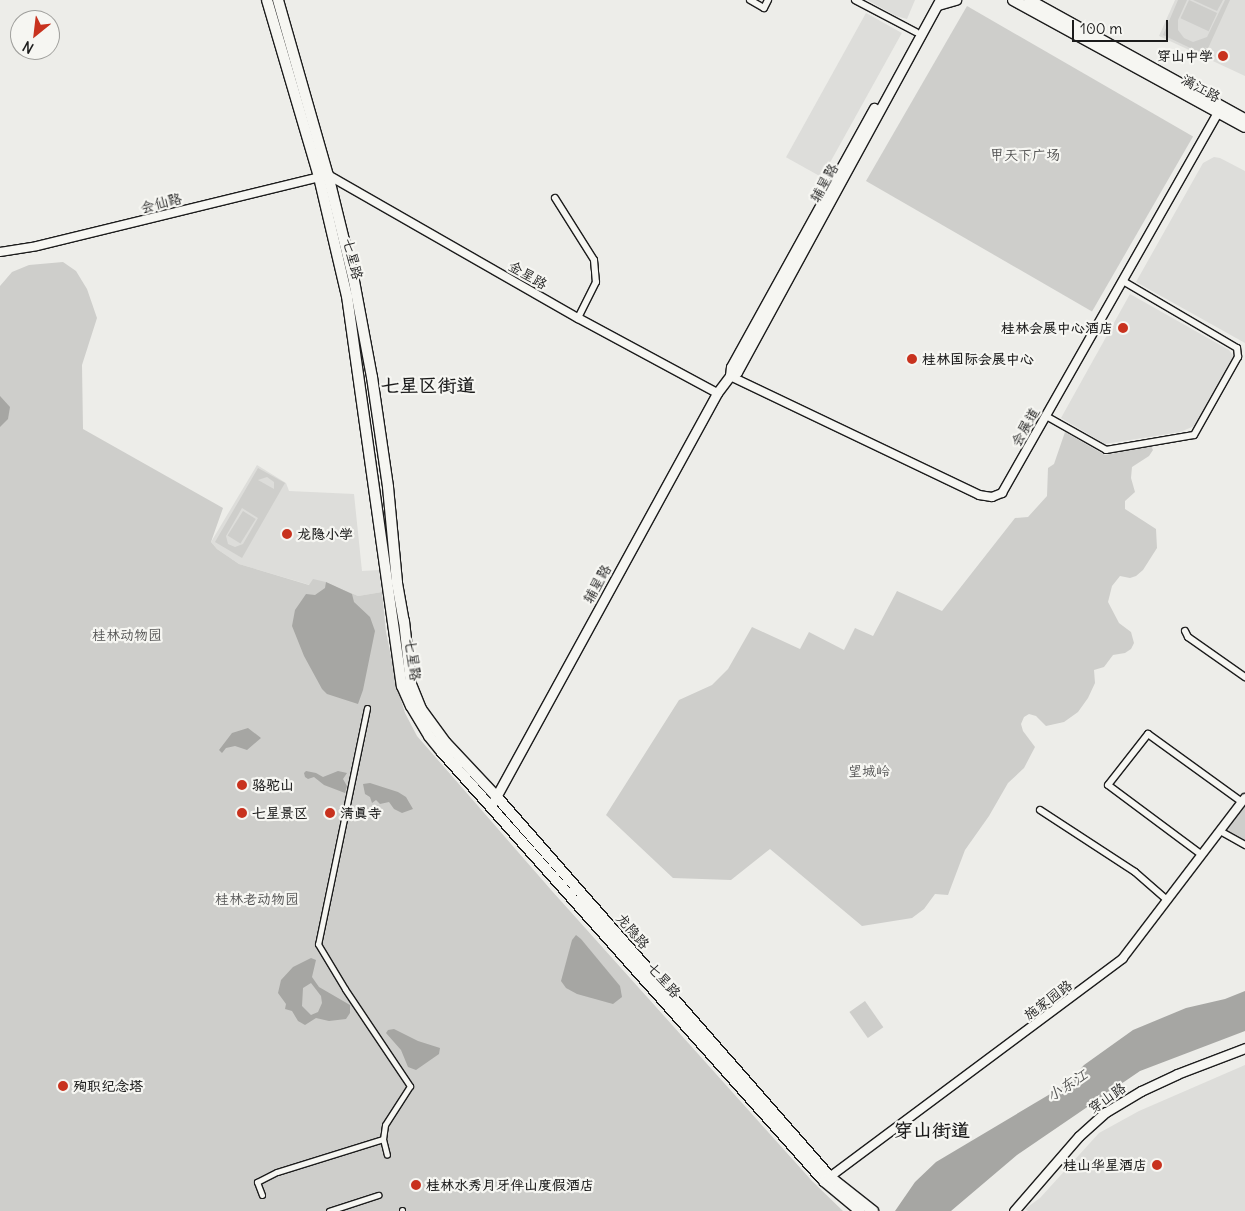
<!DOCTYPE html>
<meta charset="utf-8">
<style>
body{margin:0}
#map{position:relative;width:1245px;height:1211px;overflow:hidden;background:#edede9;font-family:Delius,"LXGW WenKai TC",sans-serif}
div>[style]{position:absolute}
.built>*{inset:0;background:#ddddda;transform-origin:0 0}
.green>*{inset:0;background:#cececb;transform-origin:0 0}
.water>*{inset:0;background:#a6a6a3}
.roads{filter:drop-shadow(1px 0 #1c1c1c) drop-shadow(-1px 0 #1c1c1c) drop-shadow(0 1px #1c1c1c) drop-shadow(0 -1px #1c1c1c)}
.pedestrian>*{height:5px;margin:-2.5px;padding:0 2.5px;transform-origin:2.5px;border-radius:2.5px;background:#f6f6f2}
.minor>*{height:6px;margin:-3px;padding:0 3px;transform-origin:3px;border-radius:3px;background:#f6f6f2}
.tertiary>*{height:8px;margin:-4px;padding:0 4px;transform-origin:4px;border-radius:4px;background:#f6f6f2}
.secondary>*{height:9px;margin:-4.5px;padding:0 4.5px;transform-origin:4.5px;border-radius:4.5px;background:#f6f6f2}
.primary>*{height:10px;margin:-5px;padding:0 5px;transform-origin:5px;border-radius:5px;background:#f6f6f2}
.trunk>*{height:10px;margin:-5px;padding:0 5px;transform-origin:5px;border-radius:5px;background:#f6f6f2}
.dots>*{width:14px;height:14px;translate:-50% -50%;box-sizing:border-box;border:2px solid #f6f6f2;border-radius:50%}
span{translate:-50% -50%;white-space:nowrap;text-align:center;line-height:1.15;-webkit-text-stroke:4.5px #f6f6f2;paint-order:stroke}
.poi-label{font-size:14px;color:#1c1c1c;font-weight:700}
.right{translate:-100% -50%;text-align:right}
.left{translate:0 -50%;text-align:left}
.street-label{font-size:14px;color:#1c1c1c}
.park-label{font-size:14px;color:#515151}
.water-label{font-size:15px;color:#535352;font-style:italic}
.district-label{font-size:19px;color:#1c1c1c;font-weight:700}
.north{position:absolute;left:10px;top:10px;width:50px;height:50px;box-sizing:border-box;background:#f6f6f2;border:1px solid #9f9f9c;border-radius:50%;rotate:209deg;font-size:14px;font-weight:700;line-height:20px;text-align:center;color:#1c1c1c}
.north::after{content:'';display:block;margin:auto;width:18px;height:22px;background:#c8321e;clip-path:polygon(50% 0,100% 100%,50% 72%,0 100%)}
.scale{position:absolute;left:1072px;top:20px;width:96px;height:22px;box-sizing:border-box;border:2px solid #1c1c1c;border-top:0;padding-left:6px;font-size:15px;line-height:18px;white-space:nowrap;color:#1c1c1c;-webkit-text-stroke:4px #f6f6f2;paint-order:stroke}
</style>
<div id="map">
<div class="built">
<i style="clip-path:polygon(867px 0,915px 0,907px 19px,896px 16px)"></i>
<i style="clip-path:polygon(1175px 0,1245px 0,1245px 76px,1159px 36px)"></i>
<i style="left:866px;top:13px;width:41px;height:165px;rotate:29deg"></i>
<i style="clip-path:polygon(1214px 157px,1220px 158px,1245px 171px,1245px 343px,1136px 282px,1203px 163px)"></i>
<i style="clip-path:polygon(1130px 294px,1229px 350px,1234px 357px,1197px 425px,1180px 432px,1105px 444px,1061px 418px)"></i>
<i style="clip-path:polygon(257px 465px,286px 483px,289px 491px,354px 494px,362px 571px,379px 570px,382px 592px,358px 596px,326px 582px,310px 585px,239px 564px,217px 549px,211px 542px)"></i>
<i style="clip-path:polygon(1245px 1065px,1245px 1211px,1028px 1211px,1025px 1209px,1040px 1198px,1099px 1133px,1139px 1111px)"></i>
</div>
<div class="green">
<i style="clip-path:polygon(1178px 0,1187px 0,1178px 20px,1178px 30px,1184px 38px,1193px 42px,1207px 37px,1225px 0,1230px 0,1205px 55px,1163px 35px)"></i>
<i style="left:1189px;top:0;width:31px;height:20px;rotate:25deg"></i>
<i style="clip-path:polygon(1193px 0,1223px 0,1217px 11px)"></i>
<i style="left:967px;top:6px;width:261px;height:202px;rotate:30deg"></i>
<i style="clip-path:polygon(63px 262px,76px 271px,87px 289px,97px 318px,82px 365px,83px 429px,223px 508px,211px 542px,217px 549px,239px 564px,309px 585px,313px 579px,326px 582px,358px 596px,382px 592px,386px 632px,398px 690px,405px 713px,417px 736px,552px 891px,812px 1181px,843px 1211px,0 1211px,0 286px,12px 272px,29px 265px)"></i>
<i style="clip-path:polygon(1065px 432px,1105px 455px,1151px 446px,1153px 450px,1149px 456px,1132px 467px,1131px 478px,1135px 492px,1125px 501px,1125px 509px,1156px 529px,1157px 548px,1143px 570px,1136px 576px,1130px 578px,1120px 576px,1112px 586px,1108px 602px,1119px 623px,1131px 632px,1134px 643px,1131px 649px,1125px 653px,1113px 655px,1104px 667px,1094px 670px,1095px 683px,1088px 698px,1078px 712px,1064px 722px,1046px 726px,1036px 716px,1029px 714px,1024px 717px,1021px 724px,1023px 731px,1035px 747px,1024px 768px,1008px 783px,989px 816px,965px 850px,948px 895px,935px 894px,924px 909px,912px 918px,862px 926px,770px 849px,731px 880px,673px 878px,606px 815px,679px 700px,712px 685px,728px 669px,752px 627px,800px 649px,809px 632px,844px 650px,855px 628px,873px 636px,897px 591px,942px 611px,1015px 518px,1028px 517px,1047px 496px,1048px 468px,1054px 464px)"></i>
<i style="clip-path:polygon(evenodd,258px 468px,285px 483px,242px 558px,215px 542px,258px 468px,267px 477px,274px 482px,274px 489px,258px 480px,267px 477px,258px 468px,242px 508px,258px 518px,243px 544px,235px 547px,228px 544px,226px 536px,242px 508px)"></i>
<i style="left:243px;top:511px;width:15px;height:29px;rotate:32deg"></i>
<i style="clip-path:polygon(1245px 806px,1245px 842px,1226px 831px)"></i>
<i style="left:865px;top:1001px;width:32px;height:19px;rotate:55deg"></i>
</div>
<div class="water">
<i style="clip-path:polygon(0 396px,10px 407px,8px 419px,0 427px)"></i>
<i style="clip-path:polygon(326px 582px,352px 594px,354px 602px,370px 617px,375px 631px,363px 690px,358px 704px,327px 694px,322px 689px,304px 656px,292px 626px,295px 610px,306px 594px,315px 595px,325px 588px)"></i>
<i style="clip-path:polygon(248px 728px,261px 738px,247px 750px,235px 746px,226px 748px,222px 753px,219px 750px,232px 733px)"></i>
<i style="clip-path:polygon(306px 771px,316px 773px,323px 777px,338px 771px,347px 773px,343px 779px,347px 786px,345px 793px,324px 785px,314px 777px,308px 779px,305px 777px,304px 773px)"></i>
<i style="clip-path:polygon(370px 783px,398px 792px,406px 797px,413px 809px,402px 813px,394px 809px,389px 802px,380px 804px,376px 800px,372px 803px,370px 797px,365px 794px,363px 784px)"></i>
<i style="clip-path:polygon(576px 935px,581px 939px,620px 986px,622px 997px,613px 1004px,577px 994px,566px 988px,561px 981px,572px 940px)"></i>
<i style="clip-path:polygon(evenodd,311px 958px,316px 960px,312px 977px,319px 987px,350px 1005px,350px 1013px,346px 1019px,329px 1021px,316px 1018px,305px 1025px,298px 1021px,292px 1011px,285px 1009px,286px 1004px,278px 993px,281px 980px,293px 967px,311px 958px,311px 983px,321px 996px,322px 1003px,318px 1012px,311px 1015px,302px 1006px,303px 988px,311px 983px)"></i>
<i style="clip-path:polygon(1245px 991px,1245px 1031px,1140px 1071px,1017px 1155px,951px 1211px,895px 1211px,915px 1182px,936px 1162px,1067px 1084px,1084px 1065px,1133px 1030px,1186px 1008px,1225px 999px)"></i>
<i style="clip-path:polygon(394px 1029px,418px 1041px,440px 1048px,439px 1054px,416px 1070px,408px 1067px,401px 1050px,386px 1033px,388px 1030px)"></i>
</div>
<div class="roads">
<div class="pedestrian">
<i style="left:367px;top:708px;width:241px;rotate:101.7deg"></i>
<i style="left:318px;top:944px;width:52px;rotate:59deg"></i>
<i style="left:345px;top:989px;width:117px;rotate:56.2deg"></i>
<i style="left:410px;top:1086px;width:46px;rotate:122.7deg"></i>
<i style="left:385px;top:1125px;width:14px;rotate:98deg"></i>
<i style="left:383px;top:1139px;width:16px;rotate:76deg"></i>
<i style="left:262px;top:1195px;width:14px;rotate:-111deg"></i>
<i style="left:257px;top:1182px;width:22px;rotate:-27deg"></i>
<i style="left:277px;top:1172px;width:111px;rotate:-17.3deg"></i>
<i style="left:402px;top:1210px;width:1px;rotate:90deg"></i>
<i style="left:329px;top:1211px;width:52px;rotate:-18.1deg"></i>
</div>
<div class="minor">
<i style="left:750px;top:0;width:16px;rotate:30deg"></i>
<i style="left:764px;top:8px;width:9px;rotate:-63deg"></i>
<i style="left:855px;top:0;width:69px;rotate:27.7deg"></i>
<i style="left:555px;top:198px;width:73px;rotate:57.8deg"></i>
<i style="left:594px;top:260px;width:22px;rotate:85deg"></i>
<i style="left:596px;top:282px;width:40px;rotate:116.6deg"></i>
<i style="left:1046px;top:416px;width:69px;rotate:29.5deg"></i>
<i style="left:1106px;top:450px;width:89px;rotate:-9.7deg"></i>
<i style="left:1194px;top:435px;width:90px;rotate:-60.6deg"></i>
<i style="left:1238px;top:357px;width:9px;rotate:-96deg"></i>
<i style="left:1237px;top:348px;width:132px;rotate:-149.6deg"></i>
<i style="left:1185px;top:631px;width:7px;rotate:63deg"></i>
<i style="left:1188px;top:637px;width:70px;rotate:35.1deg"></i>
<i style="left:1040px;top:810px;width:113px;rotate:33.1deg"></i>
<i style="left:1135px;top:872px;width:43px;rotate:41.2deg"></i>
<i style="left:1220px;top:831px;width:29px;rotate:29deg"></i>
<i style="left:1202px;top:855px;width:117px;rotate:-143.3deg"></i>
<i style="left:1108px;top:785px;width:65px;rotate:-51.9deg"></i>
<i style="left:1148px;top:734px;width:116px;rotate:35.9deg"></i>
</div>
<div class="tertiary">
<i style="left:0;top:252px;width:37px;rotate:-9deg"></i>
<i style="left:37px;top:246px;width:300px;rotate:-13.7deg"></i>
<i style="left:328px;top:175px;width:288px;rotate:29.8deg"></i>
<i style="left:578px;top:318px;width:158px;rotate:28.3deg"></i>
<i style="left:730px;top:376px;width:276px;rotate:25.5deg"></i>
<i style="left:979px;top:495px;width:13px;rotate:9deg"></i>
<i style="left:992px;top:497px;width:11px;rotate:-22deg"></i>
<i style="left:1002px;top:493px;width:437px;rotate:-60.4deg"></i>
<i style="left:827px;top:1179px;width:369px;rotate:-36.7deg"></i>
<i style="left:1123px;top:958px;width:201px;rotate:-52.7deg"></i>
</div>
<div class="secondary">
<i style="left:938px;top:5px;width:19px;rotate:-16deg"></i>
<i style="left:730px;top:376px;width:9px;rotate:-84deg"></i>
<i style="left:731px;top:367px;width:296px;rotate:-61.1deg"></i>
<i style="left:491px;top:806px;width:471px;rotate:-61.3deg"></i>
<i style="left:717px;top:393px;width:21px;rotate:-53deg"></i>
<i style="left:730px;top:376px;width:8px;rotate:-30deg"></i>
<i style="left:737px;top:372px;width:424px;rotate:-61.4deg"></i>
<i style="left:1014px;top:1211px;width:99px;rotate:-49.1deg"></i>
<i style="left:1079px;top:1136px;width:36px;rotate:-42deg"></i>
<i style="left:1106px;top:1112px;width:41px;rotate:-31deg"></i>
<i style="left:1141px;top:1091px;width:40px;rotate:-25deg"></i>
<i style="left:1177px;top:1074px;width:73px;rotate:-20.9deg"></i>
</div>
<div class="primary">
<i style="left:267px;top:0;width:184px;rotate:73.6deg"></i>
<i style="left:319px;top:177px;width:122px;rotate:76.8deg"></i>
<i style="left:347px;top:296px;width:394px;rotate:82deg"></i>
<i style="left:402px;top:686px;width:22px;rotate:66deg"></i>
<i style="left:411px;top:706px;width:35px;rotate:59deg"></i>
<i style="left:429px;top:736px;width:19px;rotate:51deg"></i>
<i style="left:441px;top:751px;width:576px;rotate:48.31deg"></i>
<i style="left:824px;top:1181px;width:47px;rotate:39.8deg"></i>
<i style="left:278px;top:0;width:182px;rotate:74.1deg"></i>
<i style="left:328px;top:175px;width:109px;rotate:76.2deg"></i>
<i style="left:354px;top:281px;width:98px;rotate:79.4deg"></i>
<i style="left:372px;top:377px;width:111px;rotate:81.7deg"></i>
<i style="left:388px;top:487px;width:96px;rotate:84.6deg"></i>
<i style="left:397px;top:583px;width:39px;rotate:80deg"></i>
<i style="left:404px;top:621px;width:63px;rotate:83.7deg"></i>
<i style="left:411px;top:684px;width:27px;rotate:68deg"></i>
<i style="left:421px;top:709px;width:42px;rotate:53.7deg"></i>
<i style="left:446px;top:743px;width:73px;rotate:46.7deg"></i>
<i style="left:496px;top:796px;width:507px;rotate:48.76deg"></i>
<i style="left:830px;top:1177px;width:55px;rotate:38.3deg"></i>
</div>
<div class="trunk">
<i style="left:1013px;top:0;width:264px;rotate:28.7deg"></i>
<i style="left:1029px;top:0;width:247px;rotate:28.9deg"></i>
</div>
</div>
<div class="dots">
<i style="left:1223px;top:56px;background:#c8321e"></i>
<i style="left:1123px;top:328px;background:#c8321e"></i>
<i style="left:912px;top:359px;background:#c8321e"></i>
<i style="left:287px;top:534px;background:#c8321e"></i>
<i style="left:242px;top:785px;background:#c8321e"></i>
<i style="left:242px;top:813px;background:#c8321e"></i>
<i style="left:330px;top:813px;background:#c8321e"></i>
<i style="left:63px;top:1086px;background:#c8321e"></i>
<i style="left:1157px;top:1165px;background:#c8321e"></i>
<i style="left:416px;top:1185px;background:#c8321e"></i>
</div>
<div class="poi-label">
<span class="right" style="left:1213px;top:56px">穿山中学</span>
<span class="right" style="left:1113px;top:328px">桂林会展中心酒店</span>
<span class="left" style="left:922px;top:359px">桂林国际会展中心</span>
<span class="left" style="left:297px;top:534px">龙隐小学</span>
<span class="left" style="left:252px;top:785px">骆驼山</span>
<span class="left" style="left:252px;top:813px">七星景区</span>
<span class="left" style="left:340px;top:813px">清真寺</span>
<span class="left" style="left:73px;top:1086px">殉职纪念塔</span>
<span class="right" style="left:1147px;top:1165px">桂山华星酒店</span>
<span class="left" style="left:426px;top:1185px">桂林水秀月牙伴山度假酒店</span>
</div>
<div class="street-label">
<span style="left:1201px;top:88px;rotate:29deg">漓江路</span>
<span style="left:824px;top:183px;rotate:-61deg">辅星路</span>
<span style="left:161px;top:203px;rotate:-14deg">会仙路</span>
<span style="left:353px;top:259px;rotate:76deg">七星路</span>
<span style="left:528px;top:275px;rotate:30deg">金星路</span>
<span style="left:1025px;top:427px;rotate:-60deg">会展道</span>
<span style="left:597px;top:584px;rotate:-61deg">辅星路</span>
<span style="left:413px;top:660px;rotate:82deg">七星路</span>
<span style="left:633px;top:931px;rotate:49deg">龙隐路</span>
<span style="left:664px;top:980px;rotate:48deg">七星路</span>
<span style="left:1048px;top:1000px;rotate:-37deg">施家园路</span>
<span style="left:1107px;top:1098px;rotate:-35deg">穿山路</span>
</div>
<div class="park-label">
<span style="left:1025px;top:155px">甲天下广场</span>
<span style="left:127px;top:635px">桂林动物园</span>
<span style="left:869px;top:771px">望城岭</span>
<span style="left:257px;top:899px">桂林老动物园</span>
</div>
<div class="water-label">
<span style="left:1067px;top:1085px;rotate:-33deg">小东江</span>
</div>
<div class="district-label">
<span style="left:428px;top:386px">七星区街道</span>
<span style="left:932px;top:1131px">穿山街道</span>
</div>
<div class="north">N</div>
<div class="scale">100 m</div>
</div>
